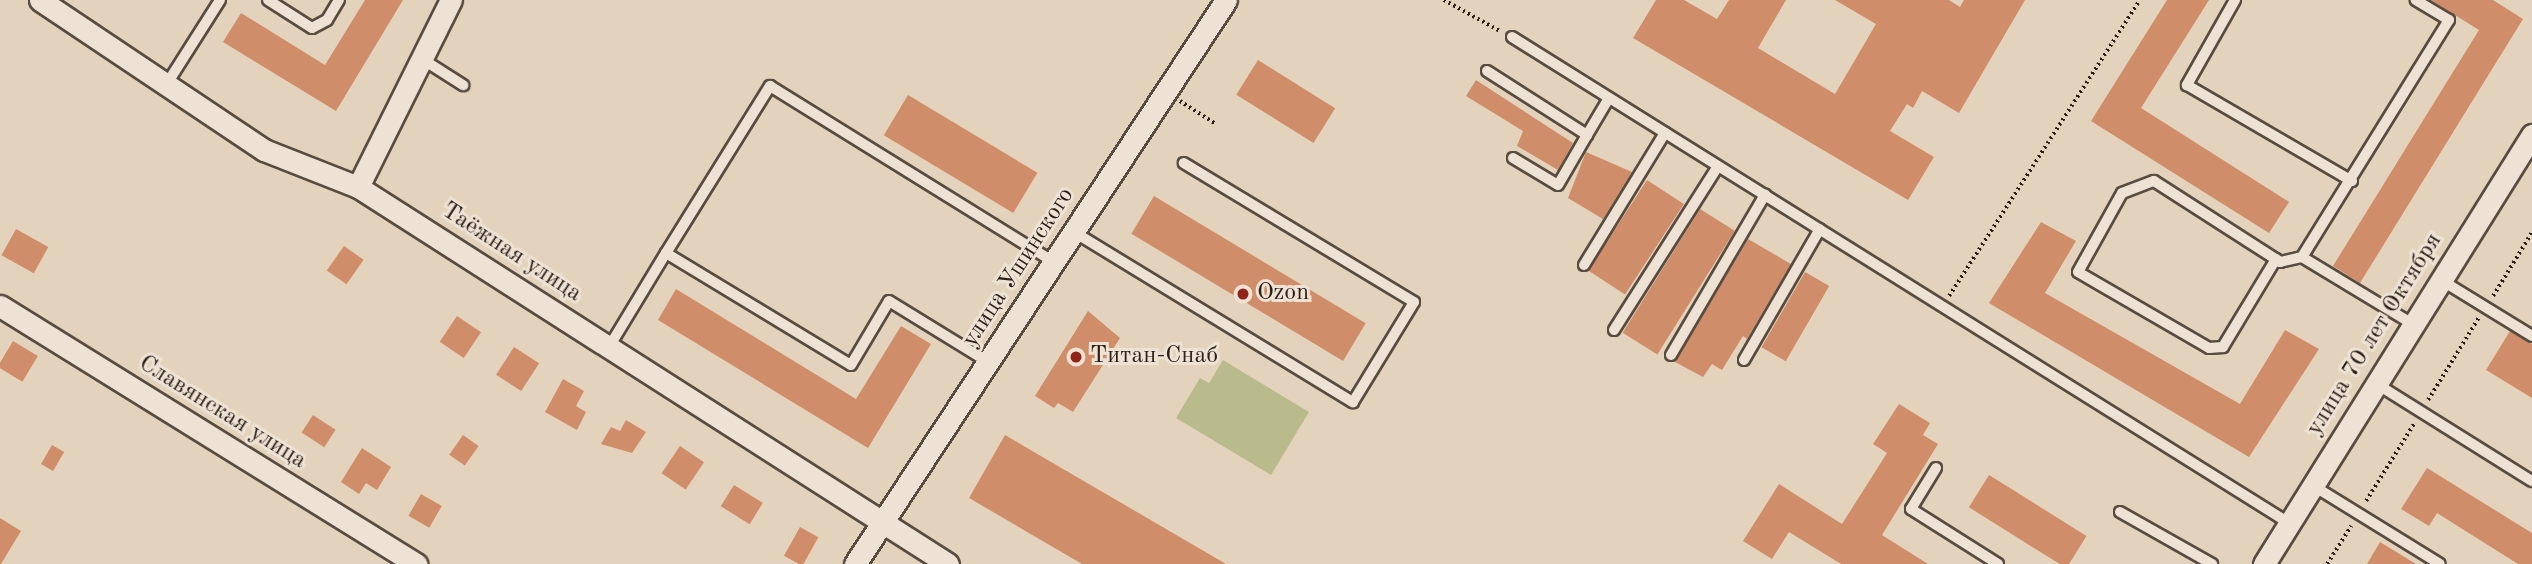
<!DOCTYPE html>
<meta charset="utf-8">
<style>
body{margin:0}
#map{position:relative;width:2532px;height:564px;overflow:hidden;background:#e4d3bc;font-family:"Old Standard TT",serif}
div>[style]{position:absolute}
.green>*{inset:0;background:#babb8c}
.building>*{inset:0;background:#d08d69;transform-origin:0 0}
.path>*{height:3.5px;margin-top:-1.75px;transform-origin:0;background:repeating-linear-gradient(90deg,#2a1e16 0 2px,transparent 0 5.5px)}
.roads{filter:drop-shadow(2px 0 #584b40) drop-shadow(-2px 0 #584b40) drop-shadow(0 2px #584b40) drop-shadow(0 -2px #584b40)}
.lane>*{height:10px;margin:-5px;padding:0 5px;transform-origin:5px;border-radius:5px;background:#ede2d3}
.street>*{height:21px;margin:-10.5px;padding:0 10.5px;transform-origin:10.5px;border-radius:10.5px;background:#ede2d3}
.dots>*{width:19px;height:19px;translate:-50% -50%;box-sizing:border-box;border:4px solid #ede2d3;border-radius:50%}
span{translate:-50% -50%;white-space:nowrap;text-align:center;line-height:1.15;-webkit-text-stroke:6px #ede2d3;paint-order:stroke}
.street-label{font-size:24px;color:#2a1e16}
.poi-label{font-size:24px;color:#2a1e16}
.left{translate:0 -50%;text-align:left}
</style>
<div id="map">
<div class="green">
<i style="clip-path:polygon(1223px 360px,1309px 412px,1271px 475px,1176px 418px,1200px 378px,1209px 383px)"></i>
</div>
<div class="building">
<i style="clip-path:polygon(365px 0,403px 0,336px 111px,223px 42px,241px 13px,325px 65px)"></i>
<i style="clip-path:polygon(1656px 0,1684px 0,1717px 19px,1729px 0,1786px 0,1758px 48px,1835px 94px,1876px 24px,1835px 0,1949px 0,1960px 7px,1964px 0,2025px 0,1959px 113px,1922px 91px,1913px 108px,1907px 104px,1890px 131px,1934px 157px,1908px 200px,1633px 38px)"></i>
<i style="clip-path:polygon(2167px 0,2209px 0,2141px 108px,2289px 202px,2269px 233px,2091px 121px)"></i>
<i style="clip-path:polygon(2431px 0,2493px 0,2523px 19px,2360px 283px,2333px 266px,2479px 30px)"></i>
<i style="left:1258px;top:60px;width:91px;height:41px;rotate:32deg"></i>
<i style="clip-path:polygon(1476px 80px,1573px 143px,1558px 170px,1517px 146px,1523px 131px,1466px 96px)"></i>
<i style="left:908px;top:95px;width:151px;height:47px;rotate:31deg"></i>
<i style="clip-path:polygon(1586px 152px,1632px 172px,1603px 219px,1568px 198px)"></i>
<i style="left:1647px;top:180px;width:44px;height:108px;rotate:33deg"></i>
<i style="left:1154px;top:196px;width:247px;height:44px;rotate:31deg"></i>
<i style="left:1700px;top:209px;width:41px;height:146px;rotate:32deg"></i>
<i style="clip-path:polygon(2041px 222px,2076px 241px,2045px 293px,2240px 404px,2285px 330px,2319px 349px,2249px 457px,1989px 303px)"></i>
<i style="left:16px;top:229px;width:37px;height:30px;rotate:29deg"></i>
<i style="clip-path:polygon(1748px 239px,1791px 264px,1747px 339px,1743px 336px,1722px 370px,1712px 364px,1703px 377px,1675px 362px)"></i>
<i style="left:344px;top:246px;width:24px;height:30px;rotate:35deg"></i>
<i style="left:1805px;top:272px;width:28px;height:87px;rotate:30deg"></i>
<i style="clip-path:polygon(676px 289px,856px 399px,901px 326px,931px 344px,868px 448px,658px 320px)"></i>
<i style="clip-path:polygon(1088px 311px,1120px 338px,1073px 412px,1058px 403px,1054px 408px,1035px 396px)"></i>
<i style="left:457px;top:316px;width:29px;height:31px;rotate:34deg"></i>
<i style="clip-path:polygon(2510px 331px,2532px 344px,2532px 398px,2486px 370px)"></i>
<i style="left:13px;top:341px;width:29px;height:30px;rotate:31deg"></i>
<i style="left:514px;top:347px;width:30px;height:33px;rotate:33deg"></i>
<i style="clip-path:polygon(563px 379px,584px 391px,576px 406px,586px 412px,577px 430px,545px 412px)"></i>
<i style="clip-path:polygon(1899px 404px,1930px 423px,1923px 435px,1938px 444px,1882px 535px,1928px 564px,1841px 564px,1789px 532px,1772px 559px,1743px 541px,1779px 484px,1842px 524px,1887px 453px,1873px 444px)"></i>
<i style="left:313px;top:415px;width:27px;height:21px;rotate:33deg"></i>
<i style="clip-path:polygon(626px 420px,646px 432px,632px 453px,601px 444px,611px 427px,620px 431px)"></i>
<i style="left:463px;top:435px;width:19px;height:24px;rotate:35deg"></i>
<i style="clip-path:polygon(1005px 435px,1226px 564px,1082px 564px,969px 498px)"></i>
<i style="left:52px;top:445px;width:14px;height:22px;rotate:30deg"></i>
<i style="left:680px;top:446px;width:29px;height:33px;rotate:34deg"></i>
<i style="clip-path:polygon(362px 448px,391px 467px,377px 490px,366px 483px,359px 494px,341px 482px)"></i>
<i style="clip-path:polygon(2427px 468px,2532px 533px,2532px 564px,2518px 564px,2437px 513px,2429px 526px,2401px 509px)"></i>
<i style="left:1989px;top:475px;width:115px;height:38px;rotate:32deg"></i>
<i style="left:734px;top:485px;width:34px;height:25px;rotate:32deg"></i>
<i style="left:421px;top:494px;width:24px;height:25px;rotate:30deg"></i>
<i style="clip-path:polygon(0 518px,21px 531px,1px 564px,0 564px)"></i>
<i style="left:800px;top:527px;width:21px;height:33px;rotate:29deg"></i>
<i style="clip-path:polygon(2380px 542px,2416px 564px,2367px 564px)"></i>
</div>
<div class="path">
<i style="left:1444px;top:0;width:64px;rotate:29deg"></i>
<i style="left:1180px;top:101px;width:43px;rotate:32.6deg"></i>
<i style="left:1949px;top:296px;width:352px;rotate:-57.2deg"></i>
<i style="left:2493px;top:296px;width:75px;rotate:-58.6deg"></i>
<i style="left:2428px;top:400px;width:97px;rotate:-58.4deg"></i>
<i style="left:2366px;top:501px;width:93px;rotate:-58.2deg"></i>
<i style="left:2327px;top:564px;width:45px;rotate:-57.7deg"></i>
</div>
<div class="roads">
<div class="lane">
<i style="left:268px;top:0;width:52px;rotate:32.5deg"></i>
<i style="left:312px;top:28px;width:17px;rotate:-28deg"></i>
<i style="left:327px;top:20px;width:23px;rotate:-59deg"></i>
<i style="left:2235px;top:0;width:98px;rotate:119.5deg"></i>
<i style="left:2187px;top:85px;width:191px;rotate:30.2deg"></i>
<i style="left:1512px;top:37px;width:916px;rotate:32.03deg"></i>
<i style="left:422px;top:59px;width:49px;rotate:32.4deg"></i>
<i style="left:1487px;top:71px;width:119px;rotate:32.6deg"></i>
<i style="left:1587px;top:135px;width:43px;rotate:-59.3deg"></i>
<i style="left:168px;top:82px;width:97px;rotate:-57.6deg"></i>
<i style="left:1513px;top:158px;width:52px;rotate:31deg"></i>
<i style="left:1558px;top:185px;width:58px;rotate:-59.9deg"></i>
<i style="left:1074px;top:232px;width:327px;rotate:31.4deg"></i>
<i style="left:1353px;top:402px;width:117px;rotate:-58.6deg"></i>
<i style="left:1414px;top:302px;width:269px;rotate:-148.9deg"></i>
<i style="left:666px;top:253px;width:197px;rotate:-58.1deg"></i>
<i style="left:770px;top:86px;width:334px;rotate:31.8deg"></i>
<i style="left:2276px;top:259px;width:103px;rotate:121.1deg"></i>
<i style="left:2223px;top:347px;width:14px;rotate:176deg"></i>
<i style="left:2209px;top:348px;width:151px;rotate:-149.9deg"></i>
<i style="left:2078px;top:272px;width:90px;rotate:-60.9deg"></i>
<i style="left:2122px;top:193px;width:34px;rotate:-21deg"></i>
<i style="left:2154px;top:181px;width:150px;rotate:32.7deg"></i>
<i style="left:2280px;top:262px;width:23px;rotate:-13deg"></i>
<i style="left:1584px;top:265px;width:155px;rotate:-58.5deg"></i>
<i style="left:2441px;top:280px;width:107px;rotate:31.6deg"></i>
<i style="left:2411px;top:323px;width:127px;rotate:-148.8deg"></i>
<i style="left:2302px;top:257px;width:279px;rotate:-58.2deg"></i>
<i style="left:2449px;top:20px;width:39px;rotate:-149deg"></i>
<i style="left:1614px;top:330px;width:194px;rotate:-57.6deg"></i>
<i style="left:609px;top:347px;width:110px;rotate:-58.8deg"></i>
<i style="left:666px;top:253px;width:216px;rotate:31.2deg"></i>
<i style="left:851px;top:365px;width:74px;rotate:-59.3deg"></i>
<i style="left:889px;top:301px;width:116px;rotate:31.6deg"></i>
<i style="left:1671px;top:355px;width:186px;rotate:-59.6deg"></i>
<i style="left:1744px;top:360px;width:151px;rotate:-59.9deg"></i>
<i style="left:2375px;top:383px;width:185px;rotate:32deg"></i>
<i style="left:1936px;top:468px;width:48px;rotate:121.4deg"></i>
<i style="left:1911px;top:509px;width:103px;rotate:32.3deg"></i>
<i style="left:2312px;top:485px;width:150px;rotate:31.7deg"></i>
<i style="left:2120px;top:512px;width:106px;rotate:29.5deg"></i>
</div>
<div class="street">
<i style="left:40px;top:0;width:270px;rotate:33.8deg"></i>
<i style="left:264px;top:150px;width:101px;rotate:21.5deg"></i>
<i style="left:358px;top:187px;width:700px;rotate:32.58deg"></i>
<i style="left:358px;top:187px;width:209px;rotate:-63.6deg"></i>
<i style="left:0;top:306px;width:490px;rotate:31.8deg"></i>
<i style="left:855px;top:564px;width:675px;rotate:-56.66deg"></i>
<i style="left:2264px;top:564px;width:506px;rotate:-58.01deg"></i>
</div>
</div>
<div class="dots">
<i style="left:1243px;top:294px;background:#8f2418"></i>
<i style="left:1076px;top:357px;background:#8f2418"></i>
</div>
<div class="street-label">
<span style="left:511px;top:253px;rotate:33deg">Таёжная улица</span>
<span style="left:1019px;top:268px;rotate:-57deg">улица Ушинского</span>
<span style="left:2375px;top:335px;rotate:-58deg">улица 70 лет Октября</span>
<span style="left:222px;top:413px;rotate:32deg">Славянская улица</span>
</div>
<div class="poi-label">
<span class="left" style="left:1257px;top:294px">Ozon</span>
<span class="left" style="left:1090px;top:357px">Титан-Снаб</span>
</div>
</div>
